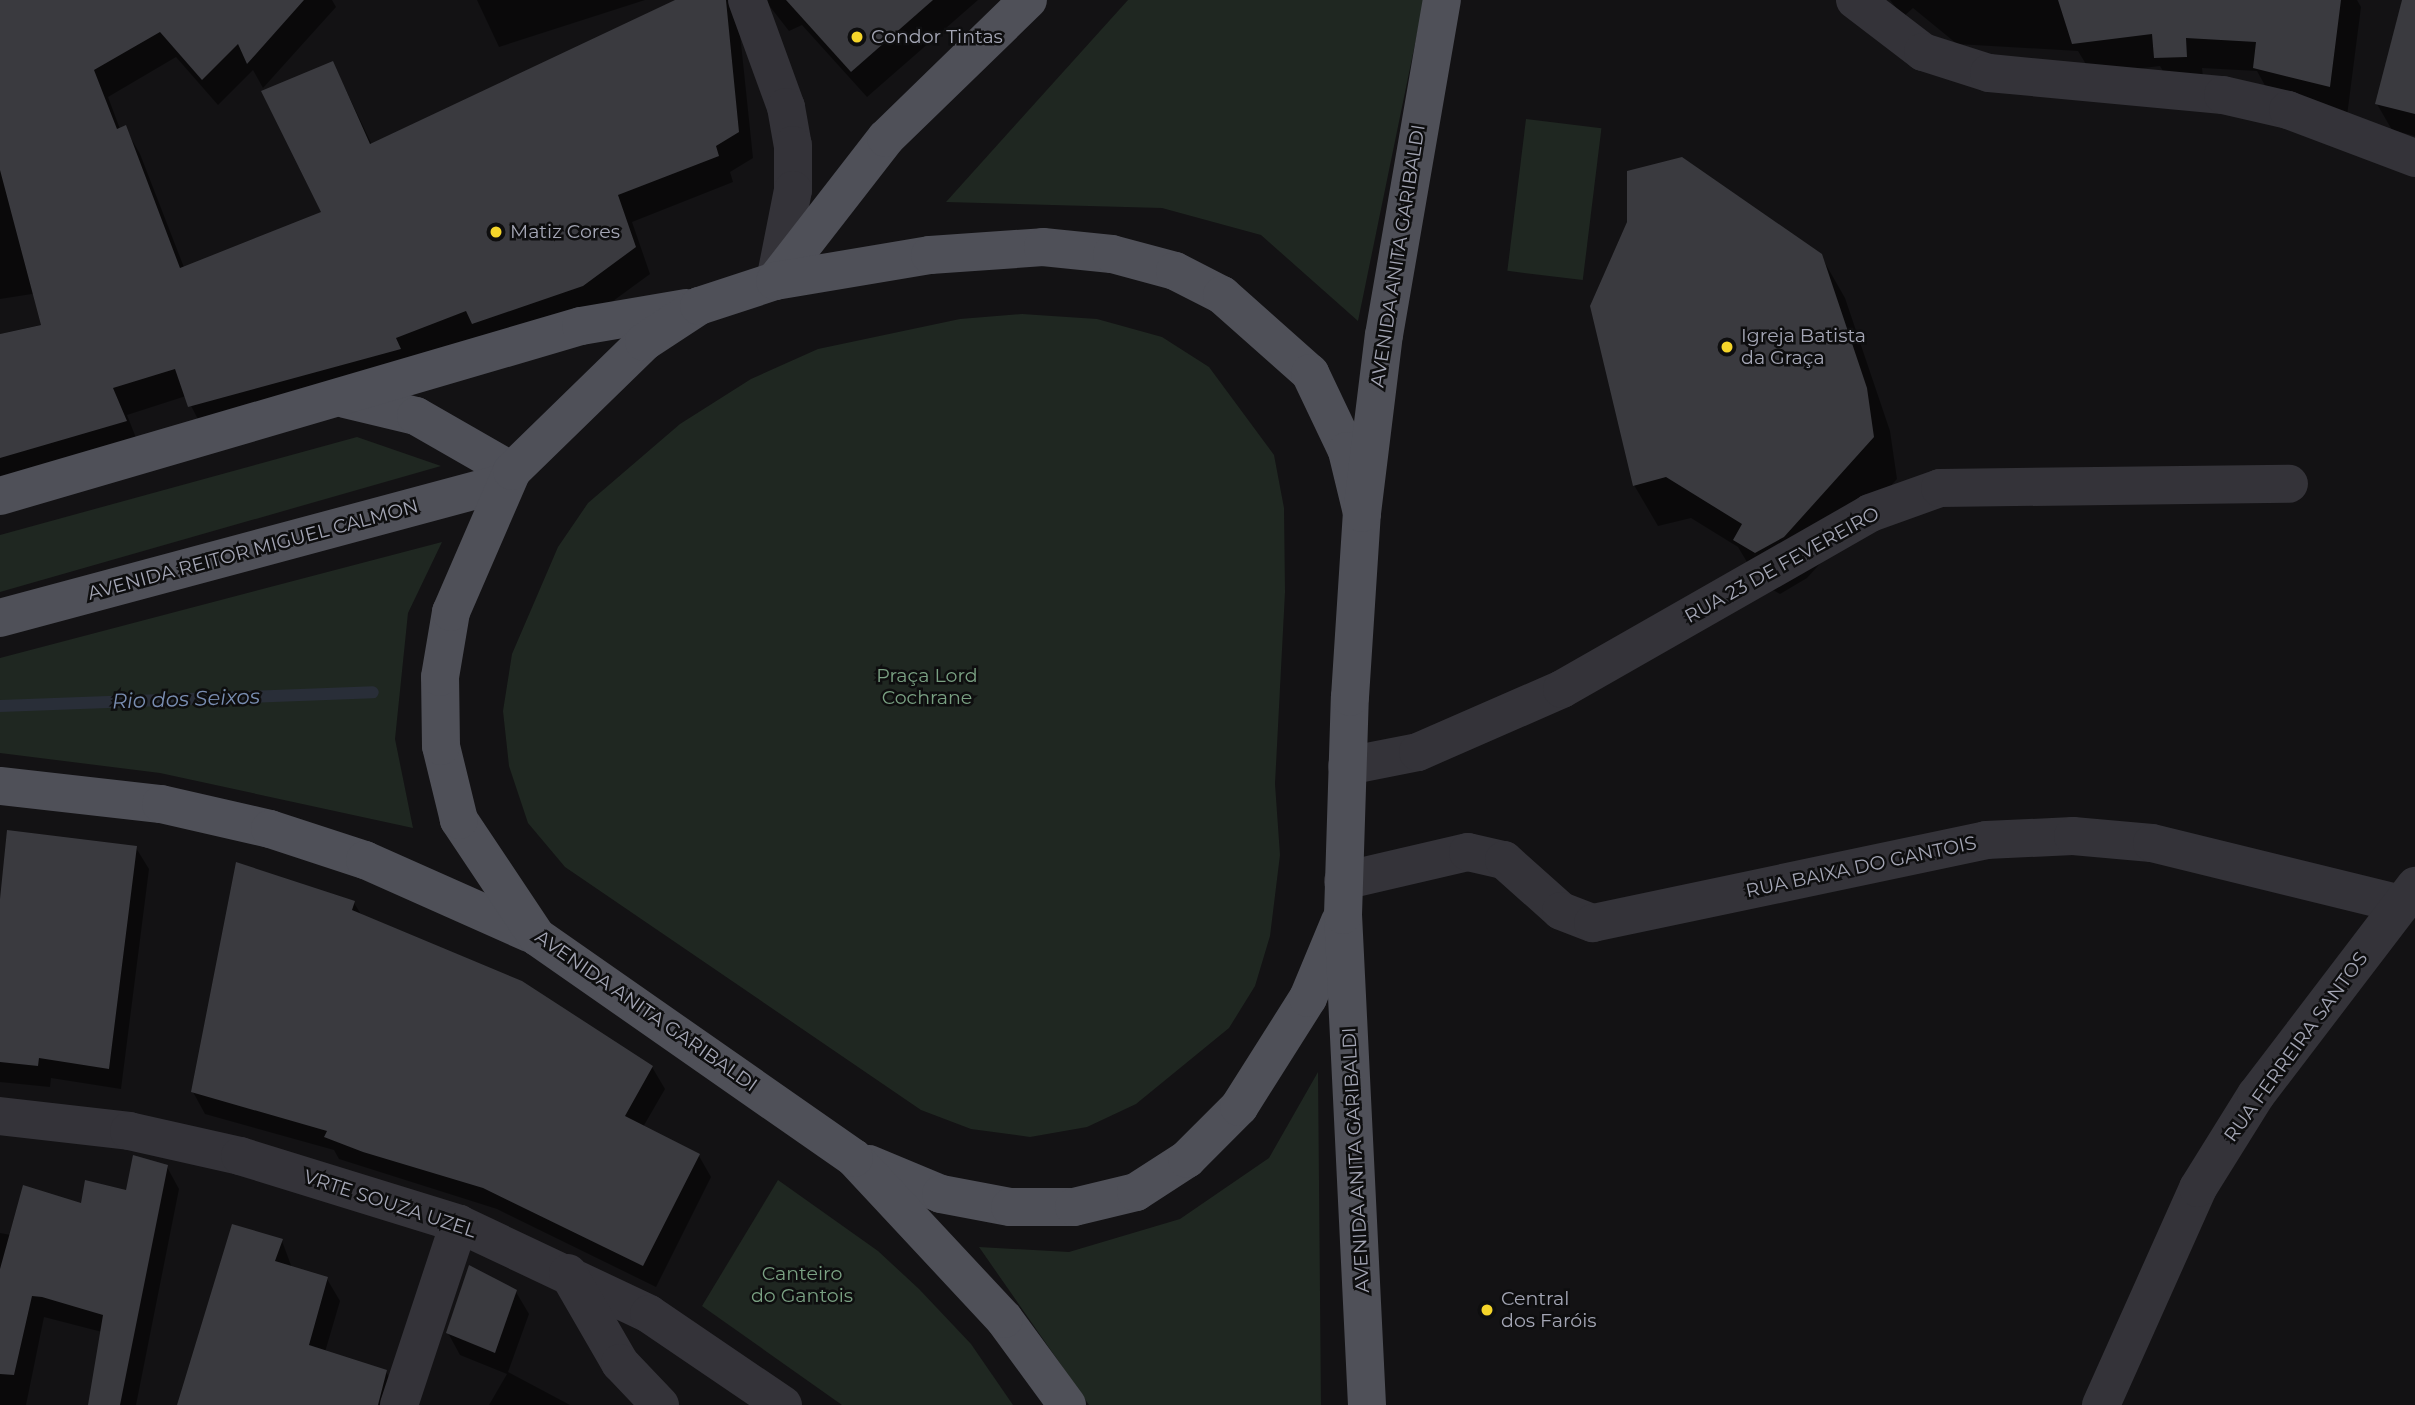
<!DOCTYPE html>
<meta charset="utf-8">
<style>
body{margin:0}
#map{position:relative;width:2415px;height:1405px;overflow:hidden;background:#131214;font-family:Montserrat,sans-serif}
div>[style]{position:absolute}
.green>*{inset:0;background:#1f2721;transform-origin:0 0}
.shadow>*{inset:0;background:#0007}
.stream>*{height:12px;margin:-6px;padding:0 6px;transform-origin:6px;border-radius:6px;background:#292e38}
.building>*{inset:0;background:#3a3a3f}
.minor>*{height:38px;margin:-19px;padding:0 19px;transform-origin:19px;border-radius:19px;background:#343339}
.major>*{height:38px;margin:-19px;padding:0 19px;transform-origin:19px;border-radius:19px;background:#4f5058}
.dots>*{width:19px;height:19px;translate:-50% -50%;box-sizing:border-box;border:4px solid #0e0e0f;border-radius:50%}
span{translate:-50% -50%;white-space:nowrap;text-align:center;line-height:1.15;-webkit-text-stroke:5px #0e0e0f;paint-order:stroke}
.poi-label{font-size:19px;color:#a4a6b5}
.left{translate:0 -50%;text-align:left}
.street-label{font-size:19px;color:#a4a6b5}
.park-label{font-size:19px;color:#7aa183}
.water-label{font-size:21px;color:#798db1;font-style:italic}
</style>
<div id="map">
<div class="green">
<i style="clip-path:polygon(1128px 0,1424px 0,1358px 321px,1261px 235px,1162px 208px,946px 202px)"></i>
<i style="left:1526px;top:119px;width:76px;height:153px;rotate:7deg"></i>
<i style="clip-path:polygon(1022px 314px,1097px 319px,1162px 337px,1209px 367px,1274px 455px,1284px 508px,1285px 592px,1275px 784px,1280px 855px,1270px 936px,1255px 986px,1229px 1028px,1136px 1104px,1087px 1127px,1030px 1137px,971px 1129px,921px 1110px,565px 867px,528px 823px,509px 766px,503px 711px,512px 654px,558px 547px,588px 503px,680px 424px,751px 379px,818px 349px,960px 319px)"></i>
<i style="clip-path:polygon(357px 437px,441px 466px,0 592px,0 535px)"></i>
<i style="clip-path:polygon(442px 542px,408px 613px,395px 739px,413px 828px,160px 773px,0 753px,0 658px)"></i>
<i style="clip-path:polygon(1318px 1072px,1321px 1405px,1089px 1405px,979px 1247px,1069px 1252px,1180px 1219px,1269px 1158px)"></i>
<i style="clip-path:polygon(778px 1180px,878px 1251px,919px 1289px,971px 1344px,1013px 1405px,842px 1405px,702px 1306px)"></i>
</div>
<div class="shadow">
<i style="clip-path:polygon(0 0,332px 0,336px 7px,263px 88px,253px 70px,218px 105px,176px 57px,108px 97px,120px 129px,125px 128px,140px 154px,185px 270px,0 299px)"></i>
<i style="clip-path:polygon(477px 0,645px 0,499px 47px)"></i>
<i style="clip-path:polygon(679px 0,978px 0,867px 97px,802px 25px,789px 31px,768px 4px,739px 24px,753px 158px,730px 172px,733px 182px,632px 222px,650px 274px,598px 312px,205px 433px,186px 396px,127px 415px,140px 448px,0 493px,0 334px,214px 286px,324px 213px,333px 63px,372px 145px)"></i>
<i style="clip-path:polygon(1890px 0,2357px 0,2361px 7px,2347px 116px,2272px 98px,2257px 71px,2202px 68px,2204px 87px,2173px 88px,2160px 66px,2092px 74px,2078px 51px,1957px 44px,1913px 8px,1903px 17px)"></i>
<i style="clip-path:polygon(2415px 69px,2415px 136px,2392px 130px,2377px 104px)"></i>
<i style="clip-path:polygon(1821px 256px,1845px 298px,1890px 431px,1897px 479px,1807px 578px,1780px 594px,1759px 582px,1738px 547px,1691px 518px,1658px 526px,1634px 485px)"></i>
<i style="clip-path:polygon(136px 848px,149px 869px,121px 1089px,51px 1078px,50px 1087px,0 1082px,0 916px)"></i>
<i style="clip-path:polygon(354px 903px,362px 916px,652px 1067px,665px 1089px,643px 1127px,699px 1156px,711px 1177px,656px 1287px,497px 1209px,339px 1159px,334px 1150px,205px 1114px,193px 1092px)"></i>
<i style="clip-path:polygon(167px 1167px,179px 1189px,136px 1405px,100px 1405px,102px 1332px,44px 1317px,26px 1405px,0 1405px,0 1233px,11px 1235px,128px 1192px)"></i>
<i style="clip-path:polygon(282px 1241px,292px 1268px,327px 1279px,340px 1301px,325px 1352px,386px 1372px,399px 1394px,396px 1405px,179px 1405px)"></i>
<i style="clip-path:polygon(516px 1292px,529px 1314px,508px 1372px,570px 1405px,489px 1405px,507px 1374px,460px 1355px,448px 1333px)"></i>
</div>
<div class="stream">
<i style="left:0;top:706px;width:373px;rotate:-2.1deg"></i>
</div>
<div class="building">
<i style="clip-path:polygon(0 0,304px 0,247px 64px,238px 44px,202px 80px,160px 32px,94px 70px,117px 129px,126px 125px,180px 268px,321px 212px,261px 91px,333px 61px,370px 144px,675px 0,726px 0,739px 132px,716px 146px,719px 156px,618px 195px,636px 247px,583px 286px,472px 324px,466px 311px,396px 338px,401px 349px,188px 407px,175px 369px,113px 388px,127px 421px,0 458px,0 334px,41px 325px,0 170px)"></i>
<i style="clip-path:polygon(786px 0,933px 0,851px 72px)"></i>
<i style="clip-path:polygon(2058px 0,2341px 0,2330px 87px,2253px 68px,2256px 42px,2186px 38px,2187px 57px,2154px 58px,2152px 34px,2072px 44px)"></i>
<i style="clip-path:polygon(2402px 0,2415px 0,2415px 114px,2375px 104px)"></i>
<i style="clip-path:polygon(1682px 157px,1822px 254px,1867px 388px,1874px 437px,1784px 537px,1755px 553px,1733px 540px,1742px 524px,1666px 477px,1633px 486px,1590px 306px,1627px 222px,1627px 171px)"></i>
<i style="clip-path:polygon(7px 830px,137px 846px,109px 1069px,39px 1058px,38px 1066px,0 1062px,0 899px)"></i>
<i style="clip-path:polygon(236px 862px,355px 901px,352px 910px,522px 981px,653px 1066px,625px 1116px,700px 1154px,643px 1266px,483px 1188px,363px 1152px,324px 1137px,327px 1131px,191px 1092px)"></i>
<i style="clip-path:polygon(133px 1155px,168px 1165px,120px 1405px,88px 1405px,103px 1315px,42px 1297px,32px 1296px,14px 1375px,0 1374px,0 1269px,23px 1185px,81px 1203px,85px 1180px,126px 1190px)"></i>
<i style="clip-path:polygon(232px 1224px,283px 1239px,275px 1261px,328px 1277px,309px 1345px,387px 1370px,378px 1405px,177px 1405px)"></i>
<i style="clip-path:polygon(469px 1265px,517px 1290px,495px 1353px,446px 1333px)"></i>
</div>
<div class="minor">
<i style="left:747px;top:0;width:114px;rotate:70deg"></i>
<i style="left:786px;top:107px;width:39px;rotate:80deg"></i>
<i style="left:793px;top:145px;width:45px;rotate:90deg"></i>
<i style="left:793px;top:190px;width:93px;rotate:101.2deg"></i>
<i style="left:1855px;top:0;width:86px;rotate:37.4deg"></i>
<i style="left:1923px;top:52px;width:69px;rotate:17.7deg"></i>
<i style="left:1989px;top:73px;width:235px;rotate:5.4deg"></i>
<i style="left:2223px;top:95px;width:67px;rotate:13deg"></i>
<i style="left:2288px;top:110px;width:136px;rotate:20.7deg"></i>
<i style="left:1347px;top:766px;width:72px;rotate:-11.2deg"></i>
<i style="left:1418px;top:752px;width:157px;rotate:-23.6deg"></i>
<i style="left:1562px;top:689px;width:355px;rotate:-29.7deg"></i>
<i style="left:1870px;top:513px;width:74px;rotate:-19.7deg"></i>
<i style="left:1940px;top:488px;width:349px;rotate:-0.7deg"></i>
<i style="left:1343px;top:881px;width:128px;rotate:-13.1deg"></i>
<i style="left:1468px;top:852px;width:37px;rotate:13deg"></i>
<i style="left:1504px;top:860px;width:76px;rotate:41.8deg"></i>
<i style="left:1561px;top:911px;width:34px;rotate:21deg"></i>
<i style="left:1593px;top:923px;width:402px;rotate:-11.9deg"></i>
<i style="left:1986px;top:840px;width:87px;rotate:-2.6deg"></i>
<i style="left:2073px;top:836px;width:79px;rotate:5.1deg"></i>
<i style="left:2152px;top:843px;width:255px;rotate:13.8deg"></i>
<i style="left:0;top:1116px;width:130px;rotate:6.6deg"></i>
<i style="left:129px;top:1131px;width:114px;rotate:12.7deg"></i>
<i style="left:240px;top:1156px;width:229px;rotate:17.2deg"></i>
<i style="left:459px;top:1224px;width:210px;rotate:25.3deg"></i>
<i style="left:649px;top:1314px;width:162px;rotate:34.2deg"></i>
<i style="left:568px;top:1273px;width:104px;rotate:60deg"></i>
<i style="left:620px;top:1363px;width:58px;rotate:46.4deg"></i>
<i style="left:399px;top:1405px;width:191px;rotate:-71.7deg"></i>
<i style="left:2101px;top:1405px;width:238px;rotate:-65.9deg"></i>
<i style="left:2198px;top:1188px;width:110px;rotate:-58.1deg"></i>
<i style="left:2256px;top:1095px;width:263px;rotate:-52.7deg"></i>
</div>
<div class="major">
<i style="left:775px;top:281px;width:181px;rotate:-52.2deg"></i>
<i style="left:886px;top:138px;width:198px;rotate:-44.2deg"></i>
<i style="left:345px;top:399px;width:73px;rotate:13.5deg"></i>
<i style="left:416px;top:416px;width:111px;rotate:29.8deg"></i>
<i style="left:0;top:496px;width:605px;rotate:-16.31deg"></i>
<i style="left:581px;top:326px;width:107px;rotate:-9.7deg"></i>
<i style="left:0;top:618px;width:524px;rotate:-15.04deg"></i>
<i style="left:0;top:786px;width:162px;rotate:6.4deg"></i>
<i style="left:161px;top:804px;width:112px;rotate:12.9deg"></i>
<i style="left:270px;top:829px;width:100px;rotate:18.1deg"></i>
<i style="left:365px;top:860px;width:180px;rotate:24deg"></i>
<i style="left:869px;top:1164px;width:78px;rotate:22.6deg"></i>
<i style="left:941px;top:1194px;width:70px;rotate:10.7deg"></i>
<i style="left:1010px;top:1207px;width:64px"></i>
<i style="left:1074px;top:1207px;width:64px;rotate:-13.6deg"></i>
<i style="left:1136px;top:1192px;width:61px;rotate:-32.9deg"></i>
<i style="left:1187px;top:1159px;width:74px;rotate:-45deg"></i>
<i style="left:1239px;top:1107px;width:129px;rotate:-57.7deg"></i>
<i style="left:1308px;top:998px;width:83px;rotate:-67.4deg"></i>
<i style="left:1067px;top:1405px;width:107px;rotate:-126.2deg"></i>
<i style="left:1004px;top:1319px;width:220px;rotate:-133deg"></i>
<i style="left:854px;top:1158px;width:386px;rotate:-145.1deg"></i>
<i style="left:537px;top:937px;width:141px;rotate:-123.7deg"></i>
<i style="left:459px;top:820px;width:76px;rotate:-103.7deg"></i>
<i style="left:441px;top:746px;width:69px;rotate:-90.8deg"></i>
<i style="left:440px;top:677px;width:66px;rotate:-80.4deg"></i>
<i style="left:451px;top:612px;width:154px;rotate:-66.6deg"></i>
<i style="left:512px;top:471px;width:185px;rotate:-44.3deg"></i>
<i style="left:644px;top:342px;width:66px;rotate:-33.2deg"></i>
<i style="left:699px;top:306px;width:80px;rotate:-18.2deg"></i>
<i style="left:775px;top:281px;width:157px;rotate:-9.5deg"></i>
<i style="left:930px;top:255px;width:113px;rotate:-4deg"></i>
<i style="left:1043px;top:247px;width:69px;rotate:5.8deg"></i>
<i style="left:1112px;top:254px;width:65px;rotate:15.1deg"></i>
<i style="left:1175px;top:271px;width:53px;rotate:27.1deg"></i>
<i style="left:1222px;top:295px;width:118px;rotate:41.6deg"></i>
<i style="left:1310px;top:373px;width:86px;rotate:64.6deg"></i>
<i style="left:1347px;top:451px;width:64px;rotate:76.4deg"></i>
<i style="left:1367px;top:1405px;width:491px;rotate:-92.8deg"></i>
<i style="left:1343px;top:915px;width:218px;rotate:-88.2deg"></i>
<i style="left:1350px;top:697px;width:184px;rotate:-86.3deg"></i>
<i style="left:1362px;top:513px;width:179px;rotate:-83deg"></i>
<i style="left:1384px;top:335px;width:340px;rotate:-80.2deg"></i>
</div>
<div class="dots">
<i style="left:857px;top:37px;background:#f5d52a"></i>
<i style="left:496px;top:232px;background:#f5d52a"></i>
<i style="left:1727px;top:347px;background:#f5d52a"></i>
<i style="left:1487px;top:1310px;background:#f5d52a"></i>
</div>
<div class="poi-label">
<span class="left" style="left:871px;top:37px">Condor Tintas</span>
<span class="left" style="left:510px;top:232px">Matiz Cores</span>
<span class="left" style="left:1741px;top:347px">Igreja Batista<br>da Graça</span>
<span class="left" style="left:1501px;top:1310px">Central<br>dos Faróis</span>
</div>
<div class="street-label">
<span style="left:1398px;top:256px;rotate:-81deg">AVENIDA ANITA GARIBALDI</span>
<span style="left:253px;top:550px;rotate:-15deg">AVENIDA REITOR MIGUEL CALMON</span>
<span style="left:1782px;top:565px;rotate:-29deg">RUA 23 DE FEVEREIRO</span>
<span style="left:1861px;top:867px;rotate:-12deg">RUA BAIXA DO GANTOIS</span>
<span style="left:646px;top:1011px;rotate:35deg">AVENIDA ANITA GARIBALDI</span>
<span style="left:2296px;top:1047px;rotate:-54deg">RUA FERREIRA SANTOS</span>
<span style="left:1356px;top:1160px;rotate:-93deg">AVENIDA ANITA GARIBALDI</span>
<span style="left:390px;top:1204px;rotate:18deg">VRTE SOUZA UZEL</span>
</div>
<div class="park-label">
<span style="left:927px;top:687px">Praça Lord<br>Cochrane</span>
<span style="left:802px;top:1285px">Canteiro<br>do Gantois</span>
</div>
<div class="water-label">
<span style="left:186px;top:699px;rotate:-2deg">Rio dos Seixos</span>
</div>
</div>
